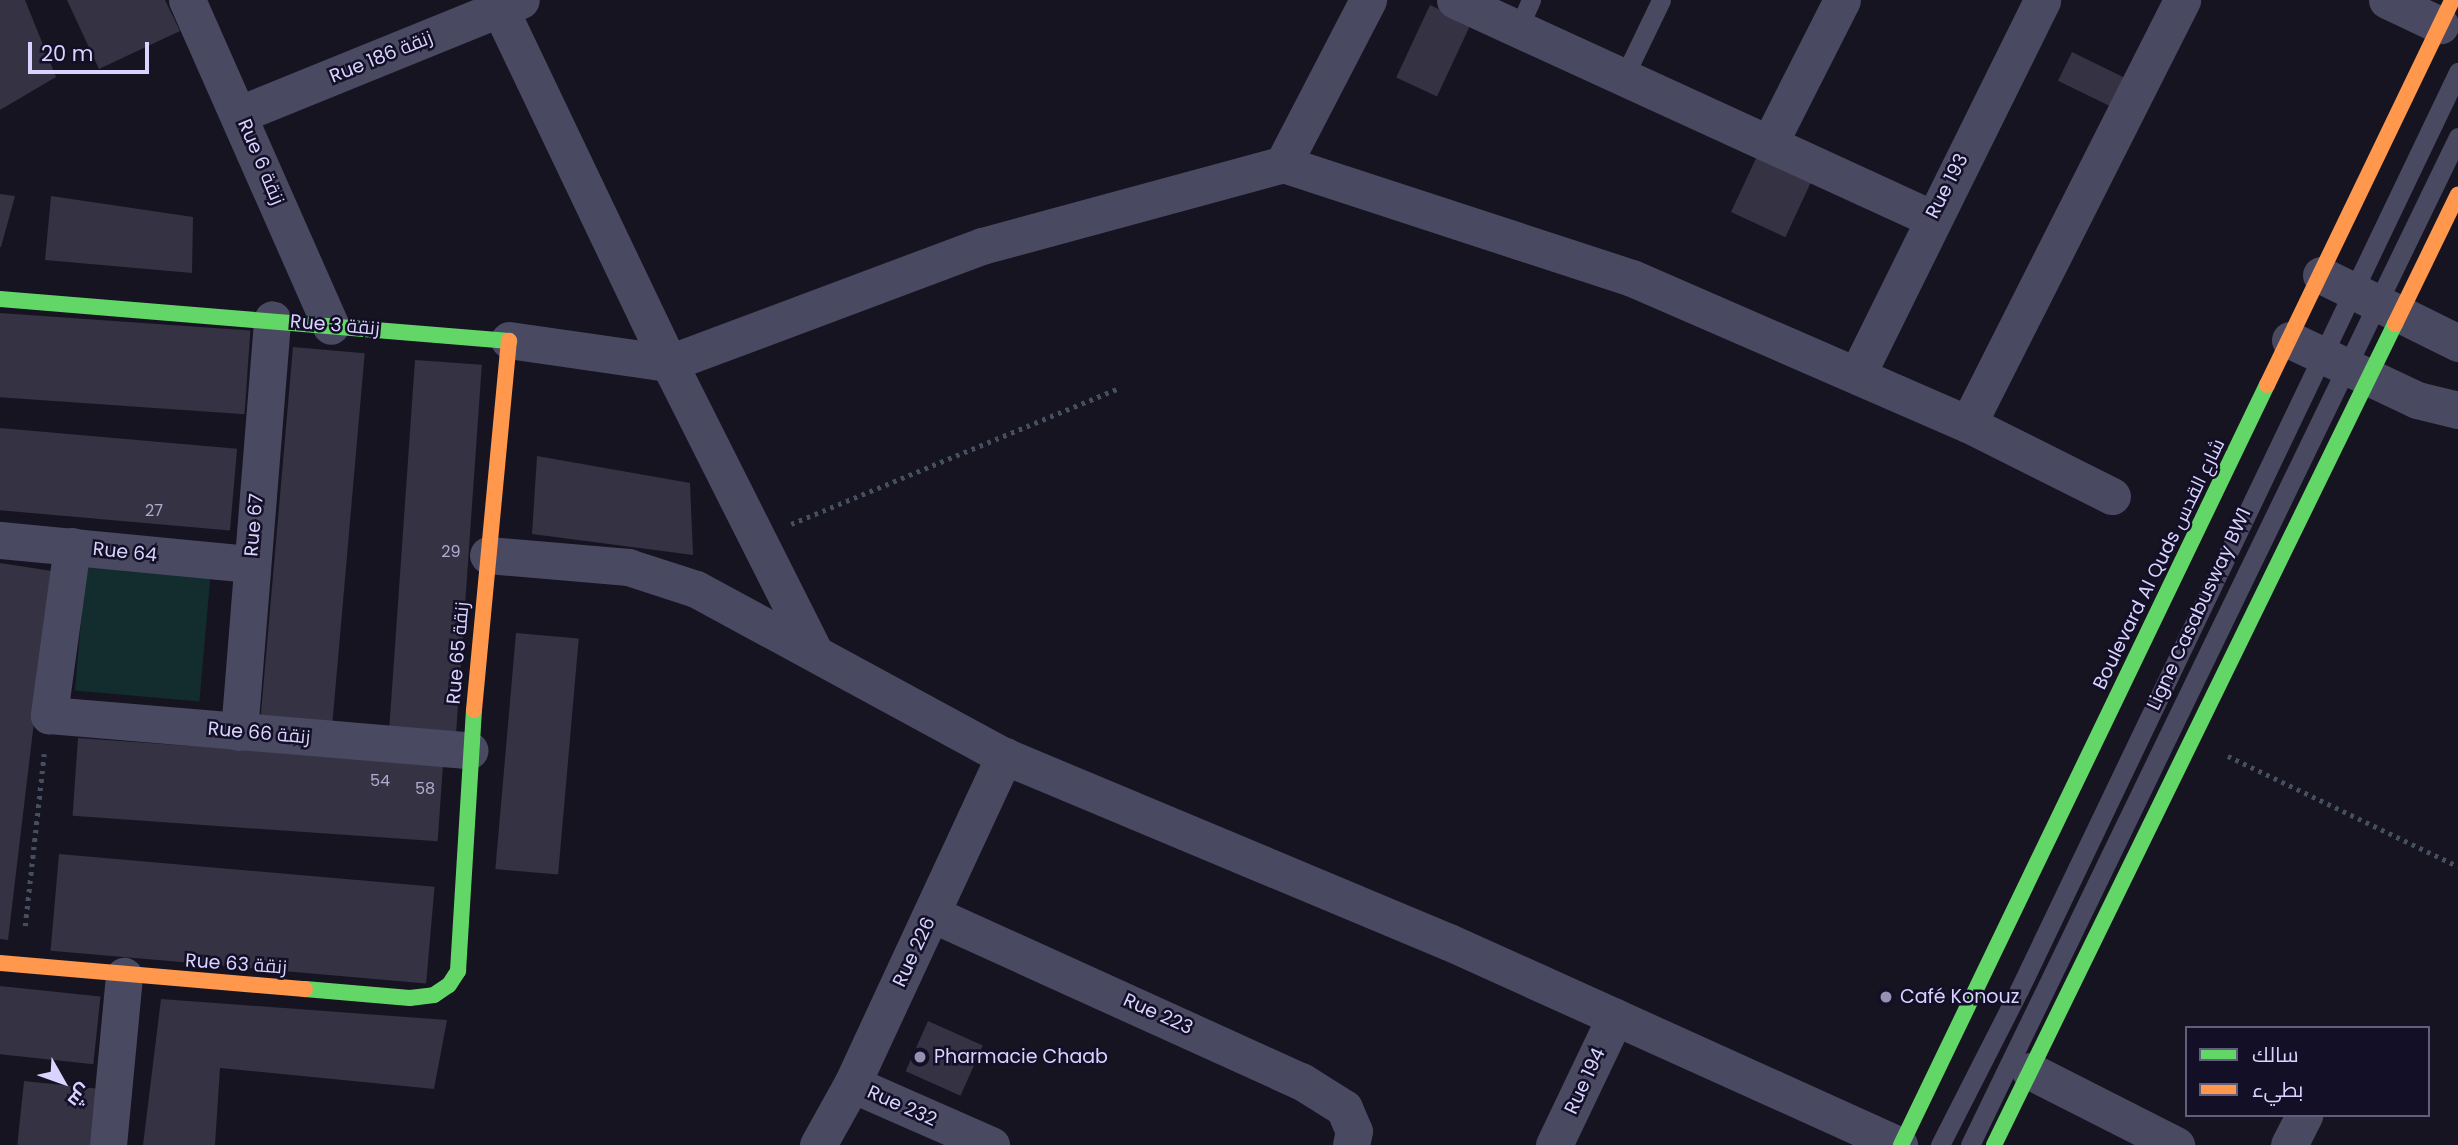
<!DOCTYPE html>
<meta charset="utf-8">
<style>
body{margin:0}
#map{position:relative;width:2458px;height:1145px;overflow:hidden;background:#161421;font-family:Poppins,Cairo,sans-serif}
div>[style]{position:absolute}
.green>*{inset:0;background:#132c2d;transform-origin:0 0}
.building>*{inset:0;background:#343243;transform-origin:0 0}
.path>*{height:4.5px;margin-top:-2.25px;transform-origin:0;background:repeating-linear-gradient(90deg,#44505f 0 3.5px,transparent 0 8.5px)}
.lane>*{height:19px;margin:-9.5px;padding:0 9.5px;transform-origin:9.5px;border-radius:9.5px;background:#4a4962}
.street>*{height:37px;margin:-18.5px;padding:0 18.5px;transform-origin:18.5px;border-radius:18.5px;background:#4a4962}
.fast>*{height:16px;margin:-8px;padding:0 8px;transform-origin:8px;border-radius:8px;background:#63d668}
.slow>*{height:16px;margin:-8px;padding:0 8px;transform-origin:8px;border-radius:8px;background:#ff974d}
.dots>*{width:19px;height:19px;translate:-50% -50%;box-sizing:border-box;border:4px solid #130f26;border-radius:50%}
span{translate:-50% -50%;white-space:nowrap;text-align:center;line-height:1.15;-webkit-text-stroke:5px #130f26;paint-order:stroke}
.number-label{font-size:16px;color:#b0acd0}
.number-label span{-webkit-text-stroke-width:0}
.street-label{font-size:19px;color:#d9d4ff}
.poi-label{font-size:19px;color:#d9d4ff}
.left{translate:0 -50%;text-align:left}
.legend{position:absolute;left:2185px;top:1026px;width:245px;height:91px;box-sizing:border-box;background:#130f26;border:2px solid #625e7d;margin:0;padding:9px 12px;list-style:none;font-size:21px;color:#d9d4ff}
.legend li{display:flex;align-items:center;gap:14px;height:35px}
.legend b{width:35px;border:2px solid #625e7d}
.north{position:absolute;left:28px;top:1047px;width:70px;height:70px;-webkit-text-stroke:5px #130f26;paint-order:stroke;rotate:130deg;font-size:19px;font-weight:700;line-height:28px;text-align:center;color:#d9d4ff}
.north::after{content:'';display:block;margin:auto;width:24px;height:32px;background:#d9d4ff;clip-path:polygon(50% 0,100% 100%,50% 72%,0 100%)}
.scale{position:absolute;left:28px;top:42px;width:121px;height:32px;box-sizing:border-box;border:4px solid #d9d4ff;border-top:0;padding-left:9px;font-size:21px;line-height:24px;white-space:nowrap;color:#d9d4ff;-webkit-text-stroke:5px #130f26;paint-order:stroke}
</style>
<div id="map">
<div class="green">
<i style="left:86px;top:564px;width:125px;height:127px;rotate:5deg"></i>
</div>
<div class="building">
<i style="clip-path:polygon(0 0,25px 0,56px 77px,0 110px)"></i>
<i style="clip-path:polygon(67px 0,165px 0,180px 31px,99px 69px)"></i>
<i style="left:1430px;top:5px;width:45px;height:80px;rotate:25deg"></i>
<i style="left:2072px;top:52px;width:62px;height:32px;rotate:26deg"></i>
<i style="left:1758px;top:154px;width:60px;height:64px;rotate:25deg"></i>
<i style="clip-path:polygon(0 194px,15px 196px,1px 247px,0 247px)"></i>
<i style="clip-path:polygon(51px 196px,193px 217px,192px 273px,45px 260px)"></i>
<i style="left:0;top:313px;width:251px;height:84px;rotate:4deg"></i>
<i style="left:293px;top:347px;width:72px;height:379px;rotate:5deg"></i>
<i style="left:415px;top:360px;width:67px;height:369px;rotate:4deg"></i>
<i style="left:0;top:428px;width:238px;height:82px;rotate:5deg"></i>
<i style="clip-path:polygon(537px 456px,690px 483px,693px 555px,532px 534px)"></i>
<i style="clip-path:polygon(0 563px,52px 571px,8px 940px,0 939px)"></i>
<i style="left:516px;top:633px;width:63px;height:237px;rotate:5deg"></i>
<i style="left:78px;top:738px;width:366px;height:78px;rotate:4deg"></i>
<i style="left:59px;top:854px;width:377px;height:97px;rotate:5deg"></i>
<i style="left:0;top:986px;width:101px;height:68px;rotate:6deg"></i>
<i style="clip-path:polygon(161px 999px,447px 1020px,434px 1089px,220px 1068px,215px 1145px,143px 1145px)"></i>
<i style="left:928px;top:1021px;width:60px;height:55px;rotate:24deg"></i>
<i style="left:24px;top:1081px;width:79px;height:64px;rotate:6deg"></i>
</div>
<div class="path">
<i style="left:791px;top:524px;width:353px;rotate:-22.5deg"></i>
<i style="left:2228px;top:756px;width:255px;rotate:25.6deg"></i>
<i style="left:25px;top:926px;width:173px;rotate:-83.7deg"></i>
</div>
<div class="lane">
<i style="left:1518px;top:29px;width:32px;rotate:-66deg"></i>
<i style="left:1624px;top:77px;width:85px;rotate:-64.3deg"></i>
<i style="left:1940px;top:1145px;width:174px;rotate:-63deg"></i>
<i style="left:2019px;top:990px;width:1018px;rotate:-64.44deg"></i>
<i style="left:1970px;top:1145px;width:1120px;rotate:-64.17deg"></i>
</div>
<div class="street">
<i style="left:187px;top:0;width:356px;rotate:66.2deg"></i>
<i style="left:1455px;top:0;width:524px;rotate:24.61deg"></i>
<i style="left:2387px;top:0;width:59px;rotate:25.3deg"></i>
<i style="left:500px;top:9px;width:392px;rotate:64.5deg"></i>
<i style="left:669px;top:363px;width:322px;rotate:63.3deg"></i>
<i style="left:240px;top:114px;width:303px;rotate:-22.1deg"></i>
<i style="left:1770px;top:142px;width:159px;rotate:-63.1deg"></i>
<i style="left:1283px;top:164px;width:185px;rotate:-62.6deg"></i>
<i style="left:2321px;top:275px;width:153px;rotate:26.4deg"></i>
<i style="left:509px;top:340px;width:162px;rotate:8.2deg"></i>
<i style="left:669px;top:363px;width:334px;rotate:-20.5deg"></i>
<i style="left:982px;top:246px;width:312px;rotate:-15.2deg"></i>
<i style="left:1283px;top:164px;width:367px;rotate:18.1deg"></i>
<i style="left:1632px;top:278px;width:366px;rotate:23.5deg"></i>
<i style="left:1968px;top:424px;width:161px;rotate:26.6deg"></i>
<i style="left:2290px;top:340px;width:140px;rotate:25.3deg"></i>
<i style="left:2417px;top:400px;width:42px;rotate:13.7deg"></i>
<i style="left:1857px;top:375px;width:418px;rotate:-63.7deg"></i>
<i style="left:1968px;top:424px;width:475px;rotate:-63.2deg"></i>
<i style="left:0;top:540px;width:252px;rotate:5.5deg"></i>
<i style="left:72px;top:546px;width:171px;rotate:97.8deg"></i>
<i style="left:49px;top:715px;width:422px;rotate:4.8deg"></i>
<i style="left:488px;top:555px;width:141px;rotate:4.9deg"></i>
<i style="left:628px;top:567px;width:71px;rotate:17.9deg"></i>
<i style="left:696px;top:589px;width:350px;rotate:28.5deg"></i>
<i style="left:1004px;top:756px;width:482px;rotate:22.7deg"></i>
<i style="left:1449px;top:942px;width:494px;rotate:24.3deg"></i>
<i style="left:239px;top:732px;width:414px;rotate:-85.4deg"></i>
<i style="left:932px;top:914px;width:405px;rotate:24.4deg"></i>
<i style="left:1301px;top:1081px;width:51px;rotate:32.1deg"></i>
<i style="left:1344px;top:1108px;width:25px;rotate:67deg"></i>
<i style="left:1354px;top:1131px;width:14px;rotate:102deg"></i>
<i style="left:2030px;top:1071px;width:164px;rotate:26.9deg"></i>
<i style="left:852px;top:1084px;width:152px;rotate:23.7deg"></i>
<i style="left:108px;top:1145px;width:170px;rotate:-84.6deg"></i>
<i style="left:818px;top:1145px;width:70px;rotate:-60.9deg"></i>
<i style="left:852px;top:1084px;width:362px;rotate:-65.1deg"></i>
<i style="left:1554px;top:1145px;width:142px;rotate:-64.5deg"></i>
<i style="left:2289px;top:1145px;width:34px;rotate:-63deg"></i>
</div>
<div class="fast">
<i style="left:0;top:299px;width:511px;rotate:4.72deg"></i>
<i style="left:305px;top:989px;width:105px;rotate:4.9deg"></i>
<i style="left:410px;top:998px;width:24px;rotate:-7deg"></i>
<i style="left:434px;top:995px;width:18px;rotate:-34deg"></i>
<i style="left:449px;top:985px;width:17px;rotate:-57deg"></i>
<i style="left:458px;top:971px;width:261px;rotate:-86.5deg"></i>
<i style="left:1901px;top:1145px;width:844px;rotate:-64.29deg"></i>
<i style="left:1994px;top:1145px;width:914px;rotate:-63.97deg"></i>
</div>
<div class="slow">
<i style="left:2395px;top:324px;width:144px;rotate:-64.1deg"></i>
<i style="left:2267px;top:385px;width:427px;rotate:-64.3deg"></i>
<i style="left:474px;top:710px;width:371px;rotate:-84.6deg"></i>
<i style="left:0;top:963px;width:306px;rotate:4.9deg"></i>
</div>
<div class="dots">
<i style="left:1886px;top:997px;background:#9591b1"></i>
<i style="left:920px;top:1057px;background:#9591b1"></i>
</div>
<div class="number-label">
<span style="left:154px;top:511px">27</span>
<span style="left:451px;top:552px">29</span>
<span style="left:380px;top:781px">54</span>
<span style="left:425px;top:789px">58</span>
</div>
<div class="street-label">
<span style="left:381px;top:57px;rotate:-22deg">Rue 186 زنقة</span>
<span style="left:261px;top:162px;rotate:67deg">Rue 6 زنقة</span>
<span style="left:1947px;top:186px;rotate:-63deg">Rue 193</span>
<span style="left:335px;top:325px;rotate:5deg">Rue 3 زنقة</span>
<span style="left:254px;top:525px;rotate:-85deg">Rue 67</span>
<span style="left:125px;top:552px;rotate:6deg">Rue 64</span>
<span style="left:2159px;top:564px;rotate:-64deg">Boulevard Al Quds شارع القدس</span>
<span style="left:2199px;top:609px;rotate:-65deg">Ligne Casabusway BW1</span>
<span style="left:458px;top:653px;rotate:-85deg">Rue 65 زنقة</span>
<span style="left:259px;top:733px;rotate:5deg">Rue 66 زنقة</span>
<span style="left:914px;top:952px;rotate:-65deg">Rue 226</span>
<span style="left:236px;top:964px;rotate:4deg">Rue 63 زنقة</span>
<span style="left:1158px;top:1014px;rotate:24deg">Rue 223</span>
<span style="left:1585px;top:1081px;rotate:-65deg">Rue 194</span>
<span style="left:902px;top:1106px;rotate:24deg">Rue 232</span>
</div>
<div class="poi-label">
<span class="left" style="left:1900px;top:997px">Café Konouz</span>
<span class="left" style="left:934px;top:1057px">Pharmacie Chaab</span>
</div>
<ul class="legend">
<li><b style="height:9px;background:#63d668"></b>سالك</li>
<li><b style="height:9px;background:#ff974d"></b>بطيء</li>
</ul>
<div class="north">ش</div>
<div class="scale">20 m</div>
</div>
